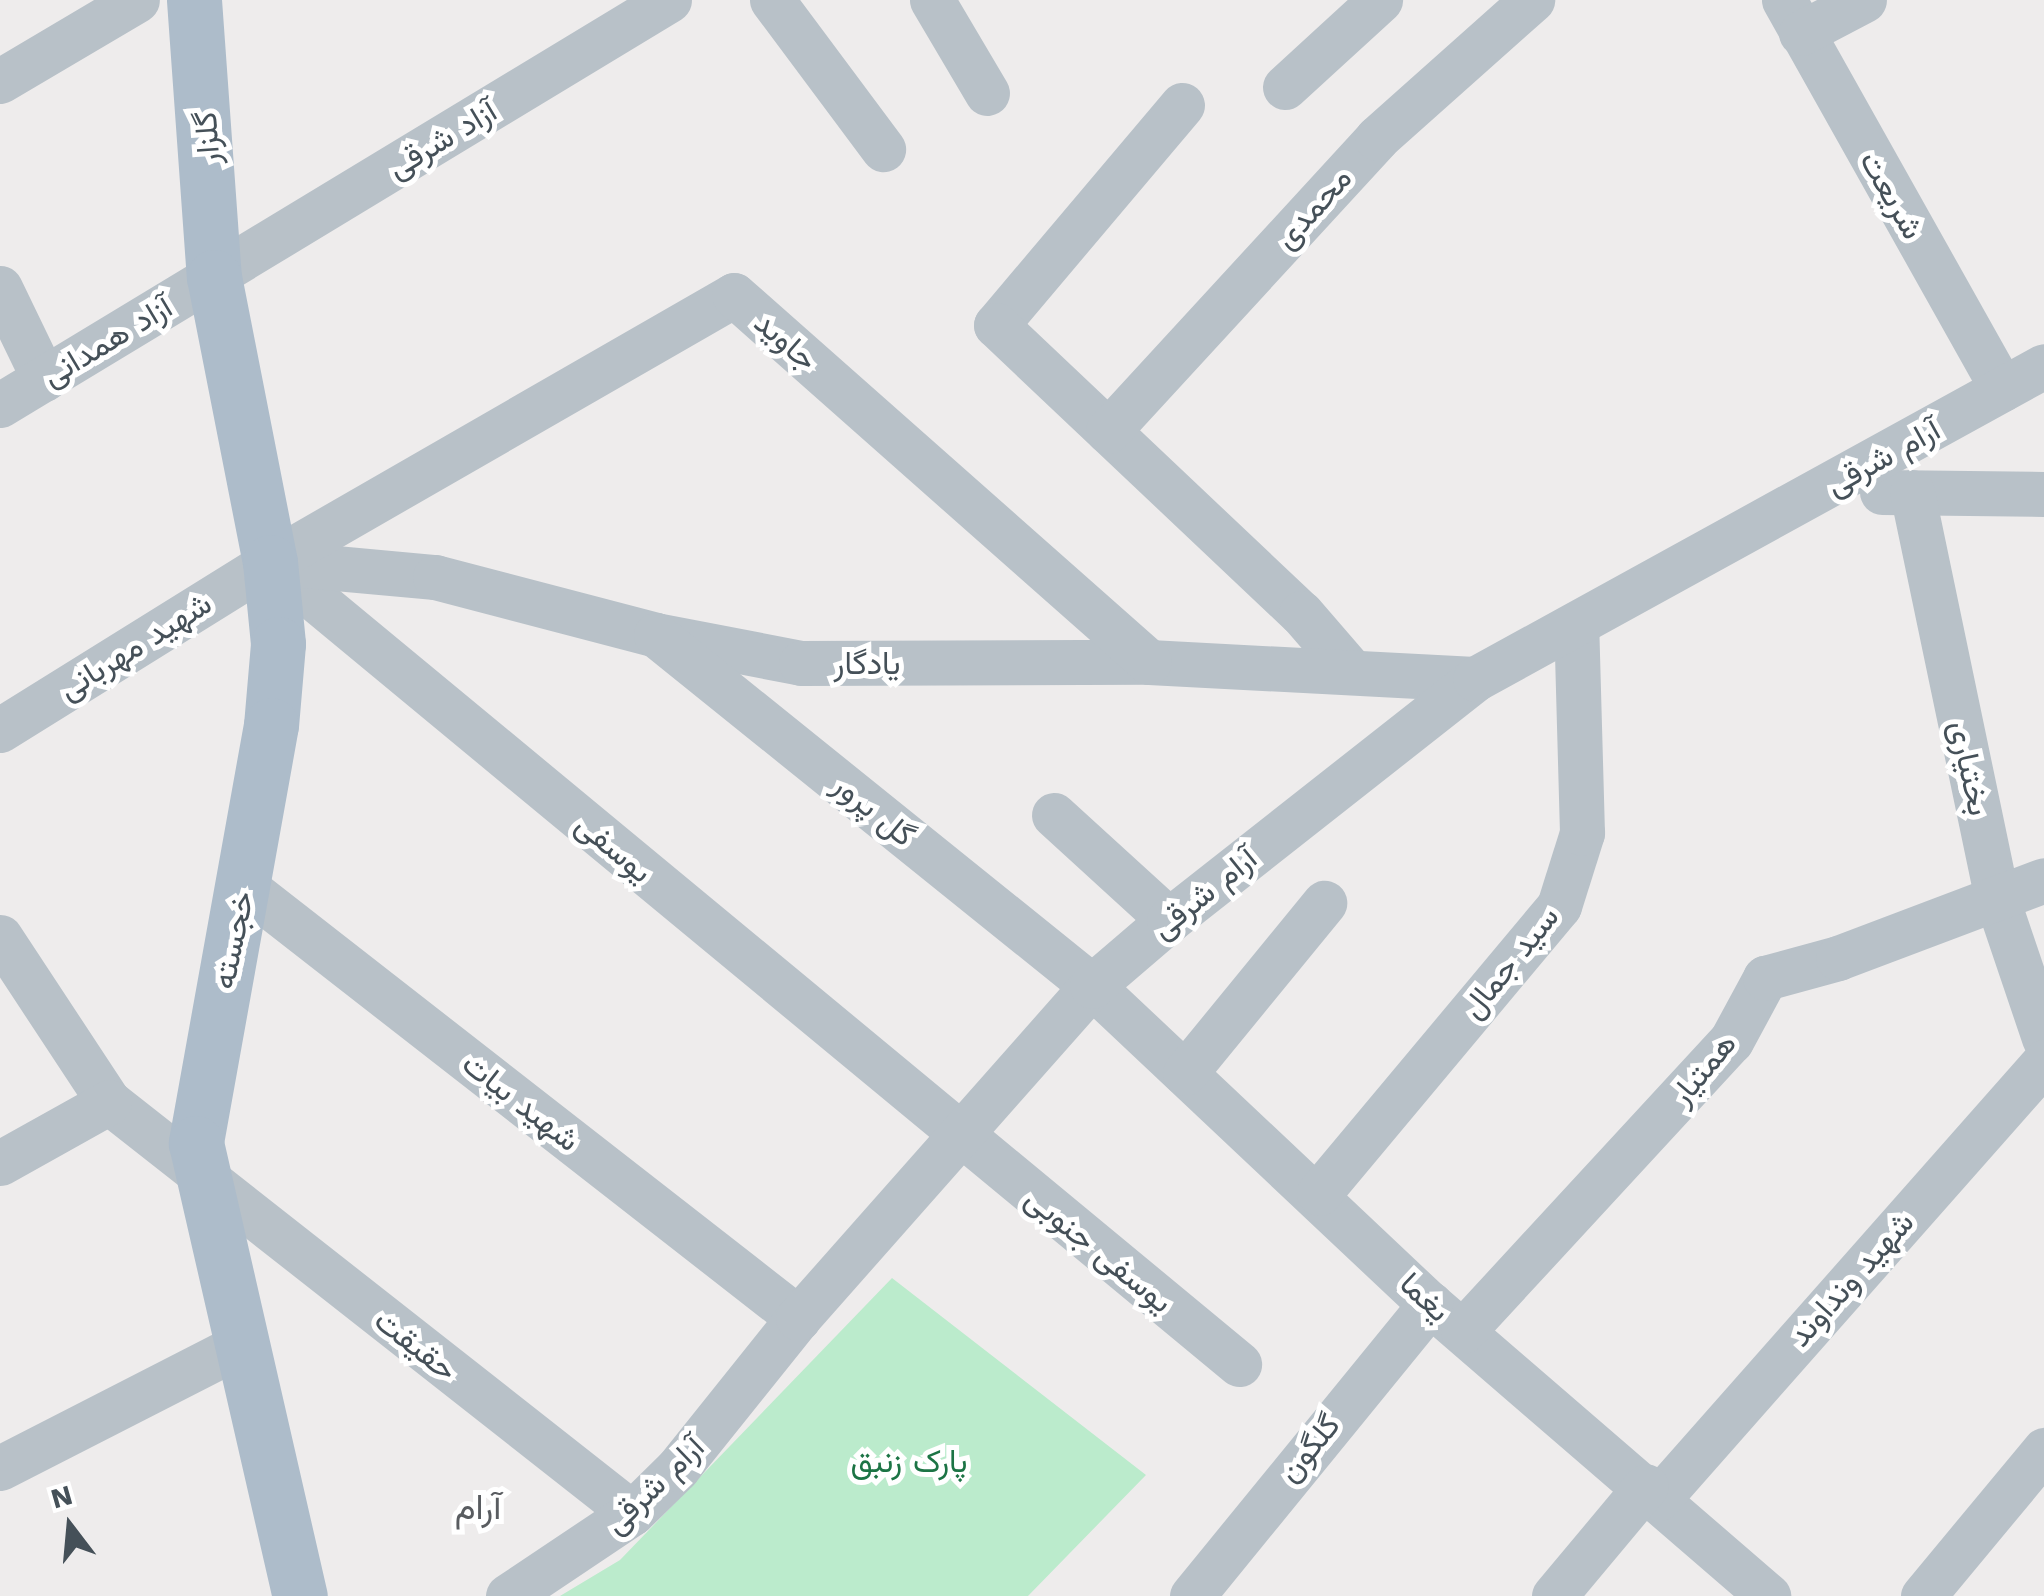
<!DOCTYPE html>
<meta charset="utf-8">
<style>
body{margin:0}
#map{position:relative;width:2044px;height:1596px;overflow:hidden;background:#eeecec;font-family:"Work Sans",Vazirmatn,sans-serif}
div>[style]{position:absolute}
.green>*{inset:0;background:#bbebcc}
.minor>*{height:45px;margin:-22.5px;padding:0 22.5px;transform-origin:22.5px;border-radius:22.5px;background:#b8c1c8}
.major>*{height:55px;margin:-27.5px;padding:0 27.5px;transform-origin:27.5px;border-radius:27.5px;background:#adbcca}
span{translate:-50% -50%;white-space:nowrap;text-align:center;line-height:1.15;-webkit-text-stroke:10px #fff;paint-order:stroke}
.street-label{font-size:32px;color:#455058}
.park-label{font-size:32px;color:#1c7445}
.neighbourhood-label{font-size:35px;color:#595c60}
.north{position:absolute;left:20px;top:1476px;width:100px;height:100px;-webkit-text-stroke:8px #fff;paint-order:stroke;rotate:344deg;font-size:28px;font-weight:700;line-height:40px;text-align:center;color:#455058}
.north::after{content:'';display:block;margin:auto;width:35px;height:45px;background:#455058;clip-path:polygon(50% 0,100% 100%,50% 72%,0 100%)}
</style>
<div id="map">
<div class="green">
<i style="clip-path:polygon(892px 1278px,1146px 1475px,1028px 1596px,560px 1596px,620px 1560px)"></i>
</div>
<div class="minor">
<i style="left:772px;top:0;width:186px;rotate:53.3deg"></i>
<i style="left:932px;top:0;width:108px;rotate:59.4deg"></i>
<i style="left:1784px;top:0;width:446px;rotate:60.7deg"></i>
<i style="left:1801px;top:33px;width:71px;rotate:-27.6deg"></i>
<i style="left:0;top:81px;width:159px;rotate:-30.6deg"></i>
<i style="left:1285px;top:87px;width:129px;rotate:-42.5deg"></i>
<i style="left:1182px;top:105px;width:288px;rotate:130.2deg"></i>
<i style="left:996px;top:325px;width:419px;rotate:43.4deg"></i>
<i style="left:1301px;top:613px;width:78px;rotate:49.2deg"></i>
<i style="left:0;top:288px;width:101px;rotate:64.2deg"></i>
<i style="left:0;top:405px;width:782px;rotate:-31.19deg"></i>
<i style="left:1108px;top:431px;width:398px;rotate:-47.4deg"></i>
<i style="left:1377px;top:138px;width:208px;rotate:-41.7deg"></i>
<i style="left:1882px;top:492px;width:162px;rotate:0.7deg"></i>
<i style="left:1912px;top:492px;width:416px;rotate:78.2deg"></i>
<i style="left:1997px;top:899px;width:147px;rotate:71.3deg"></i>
<i style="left:270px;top:562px;width:1258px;rotate:39.61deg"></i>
<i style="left:270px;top:562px;width:166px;rotate:5.2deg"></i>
<i style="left:435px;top:577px;width:228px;rotate:14.7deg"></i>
<i style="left:656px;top:635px;width:148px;rotate:10.9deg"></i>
<i style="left:801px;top:663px;width:348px;rotate:-0.2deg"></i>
<i style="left:1149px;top:662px;width:326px;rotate:3deg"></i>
<i style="left:656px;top:635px;width:560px;rotate:38.84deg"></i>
<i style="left:1092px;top:986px;width:464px;rotate:43.3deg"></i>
<i style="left:1430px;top:1304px;width:447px;rotate:40.8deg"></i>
<i style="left:0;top:730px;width:318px;rotate:-31.9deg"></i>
<i style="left:270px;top:562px;width:535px;rotate:-29.92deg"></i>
<i style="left:734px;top:295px;width:554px;rotate:41.49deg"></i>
<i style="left:1054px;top:815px;width:156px;rotate:42.4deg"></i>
<i style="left:244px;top:886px;width:703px;rotate:37.95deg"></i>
<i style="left:0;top:937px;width:198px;rotate:56.6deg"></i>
<i style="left:109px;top:1102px;width:665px;rotate:38.16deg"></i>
<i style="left:1185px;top:1073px;width:220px;rotate:-50.7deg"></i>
<i style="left:0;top:1163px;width:125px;rotate:-29.2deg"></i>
<i style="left:1319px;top:1193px;width:374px;rotate:-50.1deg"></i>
<i style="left:1559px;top:906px;width:77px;rotate:-72.5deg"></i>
<i style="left:1582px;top:833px;width:209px;rotate:-91.6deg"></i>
<i style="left:1463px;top:1331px;width:395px;rotate:-47.3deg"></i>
<i style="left:1731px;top:1041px;width:72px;rotate:-61.6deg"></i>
<i style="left:1765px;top:978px;width:76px;rotate:-15.3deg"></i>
<i style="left:1838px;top:958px;width:220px;rotate:-20.7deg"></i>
<i style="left:0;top:1468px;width:267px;rotate:-27.1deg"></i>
<i style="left:1659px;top:1498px;width:582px;rotate:-48.55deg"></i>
<i style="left:508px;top:1596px;width:149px;rotate:-33.8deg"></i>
<i style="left:632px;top:1513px;width:63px;rotate:-44.4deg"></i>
<i style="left:677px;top:1469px;width:193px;rotate:-51.3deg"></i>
<i style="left:798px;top:1318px;width:443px;rotate:-48.5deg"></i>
<i style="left:1092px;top:986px;width:101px;rotate:-40.6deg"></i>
<i style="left:1169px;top:920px;width:390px;rotate:-38.2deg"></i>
<i style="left:1475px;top:679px;width:649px;rotate:-28.81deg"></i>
<i style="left:1192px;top:1596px;width:377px;rotate:-50.8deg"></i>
<i style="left:1554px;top:1596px;width:143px;rotate:-50.1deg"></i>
<i style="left:1923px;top:1596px;width:190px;rotate:-50.3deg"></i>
</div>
<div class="major">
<i style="left:194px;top:0;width:278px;rotate:85.9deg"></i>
<i style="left:214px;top:277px;width:290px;rotate:78.9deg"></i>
<i style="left:270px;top:562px;width:82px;rotate:84.4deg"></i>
<i style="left:278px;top:644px;width:81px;rotate:94.9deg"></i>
<i style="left:271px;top:725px;width:425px;rotate:100.2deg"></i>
<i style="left:196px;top:1143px;width:465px;rotate:77.1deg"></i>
</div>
<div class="street-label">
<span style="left:207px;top:138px;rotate:-94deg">گلزار</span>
<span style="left:442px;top:139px;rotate:-31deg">آزاد شرقی</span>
<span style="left:1892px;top:195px;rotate:60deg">شریعت</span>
<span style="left:1313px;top:208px;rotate:-48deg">محمدی</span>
<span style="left:107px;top:341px;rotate:-31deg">آزاد همدانی</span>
<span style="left:786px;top:341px;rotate:41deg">جاوید</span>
<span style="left:1883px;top:457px;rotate:-29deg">آرام شرقی</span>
<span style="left:135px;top:646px;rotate:-32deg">شهید مهربانی</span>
<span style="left:867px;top:663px">یادگار</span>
<span style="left:1970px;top:768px;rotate:78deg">بختیاری</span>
<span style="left:874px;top:810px;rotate:39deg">گل پرور</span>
<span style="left:614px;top:848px;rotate:40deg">یوسفی</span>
<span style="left:1204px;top:893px;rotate:-39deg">آرام شرقی</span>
<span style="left:233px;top:940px;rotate:-78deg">خجسته</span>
<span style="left:1510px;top:962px;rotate:-51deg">سید جمال</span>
<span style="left:1703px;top:1069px;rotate:-50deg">همتیار</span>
<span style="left:521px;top:1102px;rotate:38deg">شهید بیات</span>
<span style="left:1099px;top:1250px;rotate:39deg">یوسفی جنوبی</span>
<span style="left:1851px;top:1279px;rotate:-48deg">شهید ونداوند</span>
<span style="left:1425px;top:1297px;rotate:43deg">یغما</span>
<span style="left:416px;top:1345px;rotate:38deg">حقیقت</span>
<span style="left:1309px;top:1448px;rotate:-50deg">گلگون</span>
<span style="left:654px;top:1485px;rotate:-44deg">آرام شرقی</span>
</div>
<div class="park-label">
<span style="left:909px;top:1461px">پارک زنبق</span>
</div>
<div class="neighbourhood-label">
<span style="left:478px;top:1507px">آرام</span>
</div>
<div class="north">N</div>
</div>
